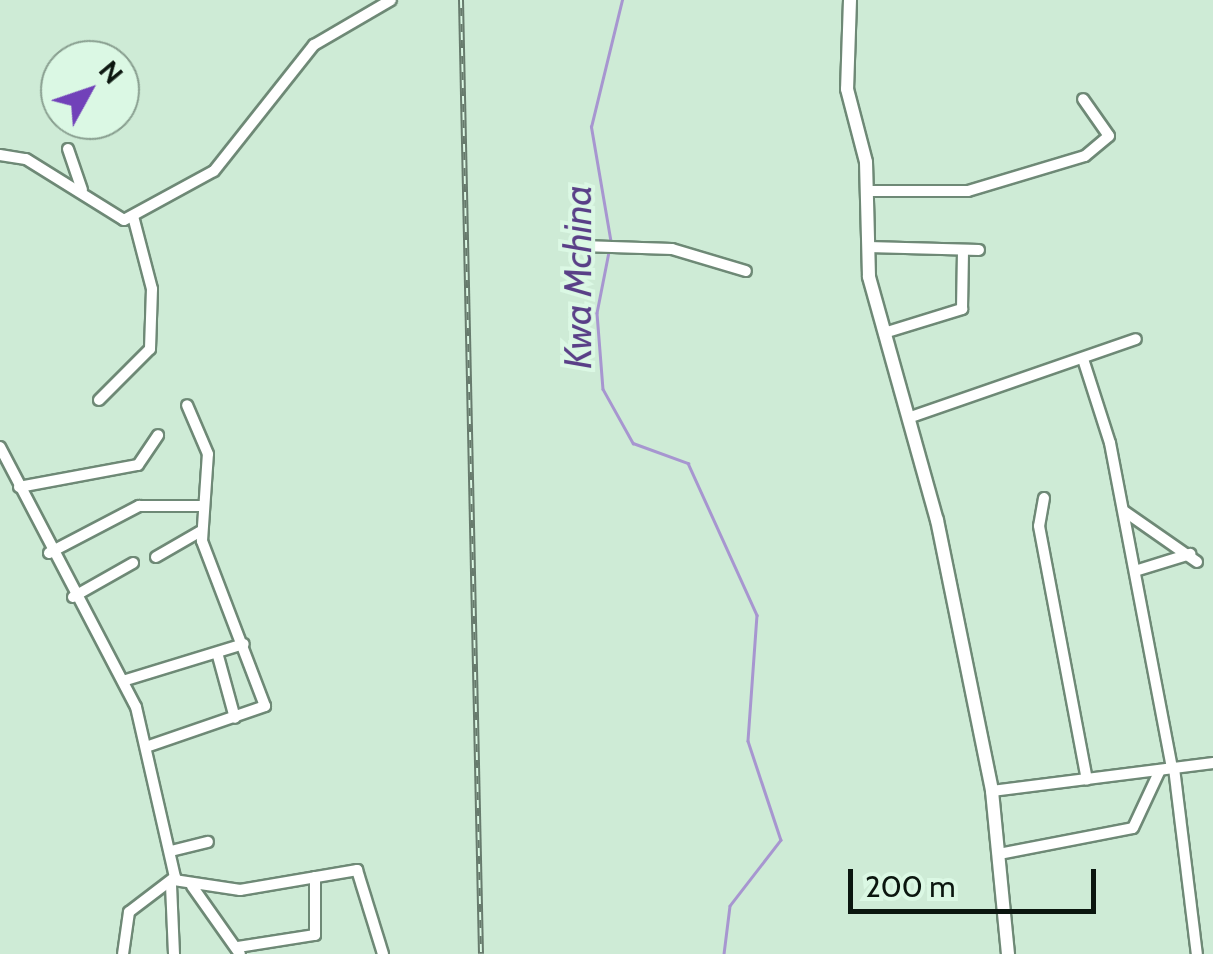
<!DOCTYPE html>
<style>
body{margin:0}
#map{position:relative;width:1213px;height:954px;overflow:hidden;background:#ceebd6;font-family:Cabin,sans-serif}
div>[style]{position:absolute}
.stream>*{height:2.5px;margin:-1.25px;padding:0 1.25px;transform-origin:1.25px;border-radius:1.25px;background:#a796d0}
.roads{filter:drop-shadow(2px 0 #6e8976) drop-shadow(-2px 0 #6e8976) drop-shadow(0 2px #6e8976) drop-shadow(0 -2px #6e8976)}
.minor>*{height:10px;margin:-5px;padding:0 5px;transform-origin:5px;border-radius:5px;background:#fff}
.tertiary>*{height:12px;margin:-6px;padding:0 6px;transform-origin:6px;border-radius:6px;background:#fff}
.rail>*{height:6px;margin-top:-3px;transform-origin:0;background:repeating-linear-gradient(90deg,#dbf8e4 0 8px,#677b6d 0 16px);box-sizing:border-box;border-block:2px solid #677b6d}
span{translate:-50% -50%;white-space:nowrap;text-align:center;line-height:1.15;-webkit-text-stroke:8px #dbf8e4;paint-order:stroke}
.water-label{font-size:38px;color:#593f87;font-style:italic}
.north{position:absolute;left:40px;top:40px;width:100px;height:100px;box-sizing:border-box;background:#dbf8e4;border:2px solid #889e8f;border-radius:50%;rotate:50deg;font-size:28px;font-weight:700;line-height:40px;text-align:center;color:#0b160f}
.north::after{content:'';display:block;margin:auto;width:35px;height:45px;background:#7141b9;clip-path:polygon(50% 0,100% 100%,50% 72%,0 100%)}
.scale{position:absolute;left:848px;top:869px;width:248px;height:45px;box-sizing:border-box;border:5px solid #0b160f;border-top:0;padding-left:12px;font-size:30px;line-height:35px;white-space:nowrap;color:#0b160f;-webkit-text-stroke:8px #dbf8e4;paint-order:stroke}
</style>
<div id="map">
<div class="stream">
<i style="left:611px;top:244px;width:119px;rotate:-99.7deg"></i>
<i style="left:591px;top:127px;width:131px;rotate:-76.3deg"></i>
<i style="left:609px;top:252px;width:62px;rotate:101.1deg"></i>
<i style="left:597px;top:313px;width:76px;rotate:85.5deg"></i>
<i style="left:603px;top:389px;width:62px;rotate:60.9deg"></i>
<i style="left:633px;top:443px;width:59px;rotate:20deg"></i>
<i style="left:688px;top:463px;width:167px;rotate:65.6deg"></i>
<i style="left:757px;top:615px;width:126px;rotate:94.1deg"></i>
<i style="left:748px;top:741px;width:104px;rotate:71.6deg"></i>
<i style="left:781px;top:840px;width:83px;rotate:127.7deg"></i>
<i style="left:730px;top:906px;width:48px;rotate:97.1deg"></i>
</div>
<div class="roads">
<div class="minor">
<i style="left:68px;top:149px;width:43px;rotate:71.1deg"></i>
<i style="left:0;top:155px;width:26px;rotate:9deg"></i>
<i style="left:26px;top:159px;width:115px;rotate:31.9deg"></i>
<i style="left:124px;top:220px;width:102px;rotate:-28.6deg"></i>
<i style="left:214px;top:171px;width:161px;rotate:-51.6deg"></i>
<i style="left:314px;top:45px;width:89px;rotate:-30.3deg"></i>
<i style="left:869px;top:191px;width:99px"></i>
<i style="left:968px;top:191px;width:122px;rotate:-16.7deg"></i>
<i style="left:1085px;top:156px;width:31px;rotate:-40deg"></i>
<i style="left:1109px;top:136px;width:45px;rotate:-125.1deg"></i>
<i style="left:582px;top:246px;width:90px;rotate:1.9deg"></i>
<i style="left:672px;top:249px;width:77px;rotate:16.6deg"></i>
<i style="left:868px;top:247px;width:111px;rotate:1.5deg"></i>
<i style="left:884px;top:333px;width:82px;rotate:-17.1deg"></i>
<i style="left:962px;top:309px;width:59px;rotate:-89deg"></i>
<i style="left:1083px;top:359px;width:88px;rotate:72.2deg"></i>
<i style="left:1110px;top:443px;width:331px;rotate:79.2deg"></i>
<i style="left:99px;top:400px;width:72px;rotate:-45deg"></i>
<i style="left:150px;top:349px;width:60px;rotate:-88.1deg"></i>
<i style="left:152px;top:289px;width:75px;rotate:-104.6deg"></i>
<i style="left:908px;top:418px;width:241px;rotate:-19.1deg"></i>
<i style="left:0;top:447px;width:293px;rotate:62.4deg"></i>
<i style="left:136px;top:707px;width:174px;rotate:77.1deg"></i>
<i style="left:175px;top:877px;width:58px;rotate:142.7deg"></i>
<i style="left:129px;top:912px;width:42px;rotate:98.1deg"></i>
<i style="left:19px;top:487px;width:121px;rotate:-10.5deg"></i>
<i style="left:138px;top:465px;width:36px;rotate:-56deg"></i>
<i style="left:1044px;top:498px;width:28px;rotate:100deg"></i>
<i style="left:1039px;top:526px;width:258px;rotate:79.3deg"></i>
<i style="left:1124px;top:511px;width:89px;rotate:34.9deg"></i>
<i style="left:49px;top:553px;width:102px;rotate:-27.6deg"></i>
<i style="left:139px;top:506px;width:61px"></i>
<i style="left:156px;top:557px;width:52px;rotate:-30deg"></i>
<i style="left:1135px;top:571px;width:58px;rotate:-17.2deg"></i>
<i style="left:73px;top:597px;width:69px;rotate:-29.5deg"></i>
<i style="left:218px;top:656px;width:64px;rotate:74.7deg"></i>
<i style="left:126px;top:680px;width:123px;rotate:-17deg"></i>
<i style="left:146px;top:747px;width:126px;rotate:-19deg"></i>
<i style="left:265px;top:706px;width:177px;rotate:-110.9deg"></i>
<i style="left:202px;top:541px;width:87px;rotate:-86.1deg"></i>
<i style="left:208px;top:454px;width:53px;rotate:-113.2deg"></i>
<i style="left:1174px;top:768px;width:187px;rotate:83deg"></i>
<i style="left:992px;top:791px;width:223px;rotate:-7.2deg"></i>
<i style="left:171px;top:851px;width:38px;rotate:-14deg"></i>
<i style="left:999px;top:854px;width:136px;rotate:-11deg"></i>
<i style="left:1133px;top:828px;width:64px;rotate:-65deg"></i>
<i style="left:174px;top:880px;width:67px;rotate:8.6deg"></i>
<i style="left:240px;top:890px;width:119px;rotate:-9.7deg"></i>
<i style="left:357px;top:870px;width:88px;rotate:72.8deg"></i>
<i style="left:171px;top:885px;width:69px;rotate:87.5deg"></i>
<i style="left:192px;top:886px;width:83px;rotate:54.8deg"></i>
<i style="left:238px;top:947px;width:78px;rotate:-8.9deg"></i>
<i style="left:315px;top:935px;width:58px;rotate:-90deg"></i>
</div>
<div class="tertiary">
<i style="left:850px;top:0;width:89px;rotate:91.9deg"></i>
<i style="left:847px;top:89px;width:75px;rotate:75.4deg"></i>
<i style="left:866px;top:162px;width:115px;rotate:88.5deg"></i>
<i style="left:869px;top:277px;width:252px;rotate:74.4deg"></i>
<i style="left:937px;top:520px;width:277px;rotate:78.5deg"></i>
<i style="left:992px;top:791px;width:164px;rotate:84.4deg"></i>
</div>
</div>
<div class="rail">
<i style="left:461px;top:0;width:954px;rotate:88.8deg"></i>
</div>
<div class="water-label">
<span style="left:578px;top:277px;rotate:-90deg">Kwa Mchina</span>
</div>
<div class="north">N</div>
<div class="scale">200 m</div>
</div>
